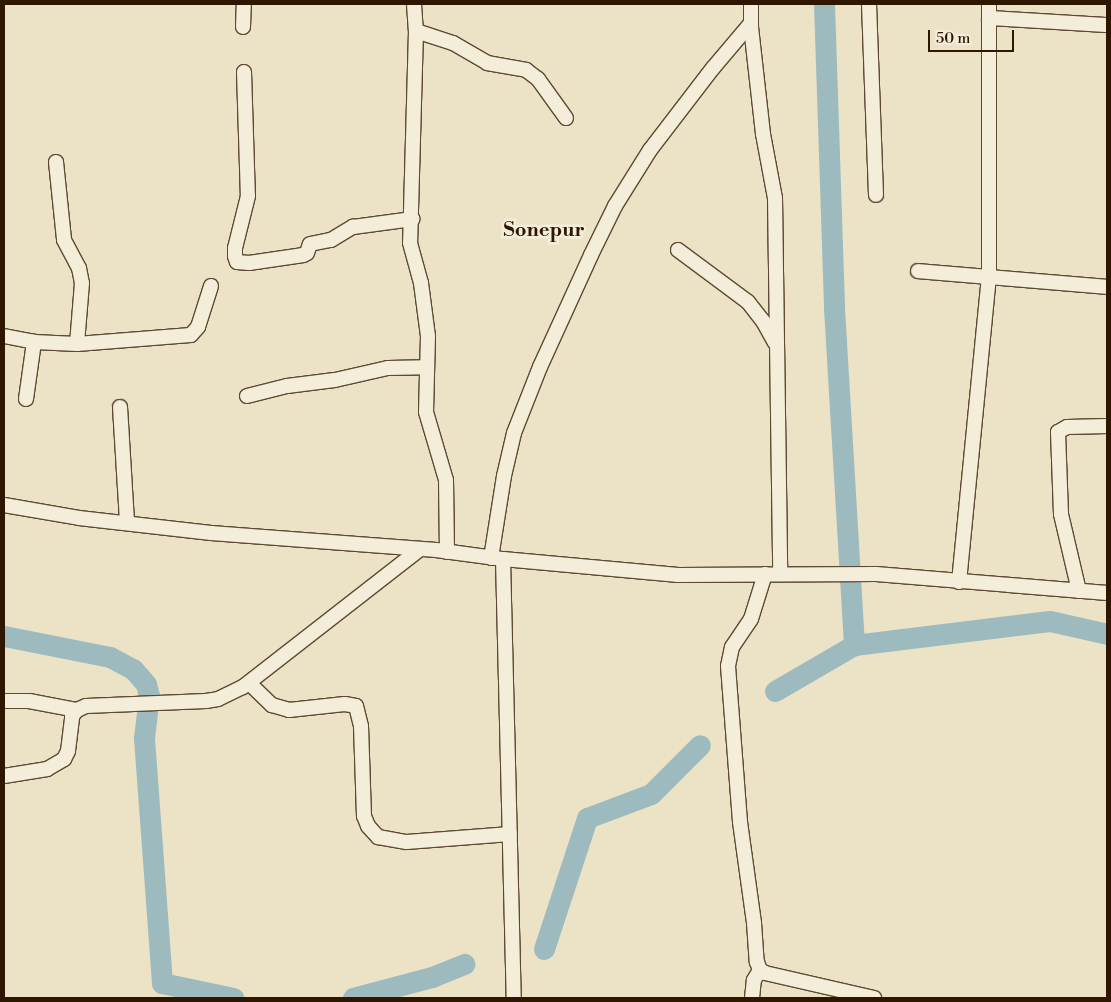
<!DOCTYPE html>
<style>
body{margin:0}
#map{position:relative;width:1111px;height:1002px;overflow:hidden;background:#ece3c6;font-family:"Libre Bodoni",serif}
div>[style]{position:absolute}
.river>*{height:21px;margin:-10.5px;padding:0 10.5px;transform-origin:10.5px;border-radius:10.5px;background:#9dbbbf}
.roads{filter:drop-shadow(1px 0 #5e4932) drop-shadow(-1px 0 #5e4932) drop-shadow(0 1px #5e4932) drop-shadow(0 -1px #5e4932)}
.minor>*{height:14px;margin:-7px;padding:0 7px;transform-origin:7px;border-radius:7px;background:#f3edda}
span{translate:-50% -50%;white-space:nowrap;text-align:center;line-height:1.15;-webkit-text-stroke:5px #f3edda;paint-order:stroke}
.district-label{font-size:20px;color:#2f1600;font-weight:700}
.frame{position:absolute;inset:0;border:5px solid #2f1600;pointer-events:none}
.scale{position:absolute;left:928px;top:30px;width:86px;height:22px;box-sizing:border-box;border:2px solid #2f1600;border-top:0;padding-left:6px;font-size:15px;line-height:18px;white-space:nowrap;color:#2f1600;-webkit-text-stroke:4px #f3edda;paint-order:stroke}
</style>
<div id="map">
<div class="river">
<i style="left:824px;top:4px;width:304px;rotate:88.1deg"></i>
<i style="left:834px;top:308px;width:338px;rotate:86.6deg"></i>
<i style="left:4px;top:636px;width:108px;rotate:11.2deg"></i>
<i style="left:110px;top:657px;width:26px;rotate:28deg"></i>
<i style="left:133px;top:669px;width:20px;rotate:49deg"></i>
<i style="left:146px;top:684px;width:12px;rotate:76deg"></i>
<i style="left:149px;top:696px;width:42px;rotate:96.8deg"></i>
<i style="left:144px;top:738px;width:246px;rotate:85.8deg"></i>
<i style="left:162px;top:983px;width:73px;rotate:11.9deg"></i>
<i style="left:775px;top:691px;width:91px;rotate:-30.2deg"></i>
<i style="left:854px;top:645px;width:197px;rotate:-7deg"></i>
<i style="left:1050px;top:621px;width:58px;rotate:12.8deg"></i>
<i style="left:544px;top:949px;width:138px;rotate:-71.8deg"></i>
<i style="left:587px;top:818px;width:68px;rotate:-20.6deg"></i>
<i style="left:651px;top:794px;width:69px;rotate:-45deg"></i>
<i style="left:353px;top:998px;width:82px;rotate:-14.9deg"></i>
<i style="left:432px;top:977px;width:35px;rotate:-22deg"></i>
</div>
<div class="roads">
<div class="minor">
<i style="left:414px;top:4px;width:27px;rotate:86deg"></i>
<i style="left:416px;top:31px;width:212px;rotate:91.6deg"></i>
<i style="left:410px;top:243px;width:41px;rotate:74.6deg"></i>
<i style="left:421px;top:283px;width:53px;rotate:82.5deg"></i>
<i style="left:428px;top:336px;width:76px;rotate:91.5deg"></i>
<i style="left:426px;top:412px;width:71px;rotate:73.6deg"></i>
<i style="left:446px;top:480px;width:72px;rotate:89.2deg"></i>
<i style="left:751px;top:4px;width:23px;rotate:90deg"></i>
<i style="left:751px;top:27px;width:108px;rotate:83.6deg"></i>
<i style="left:763px;top:134px;width:65px;rotate:79.4deg"></i>
<i style="left:775px;top:198px;width:376px;rotate:89.2deg"></i>
<i style="left:869px;top:4px;width:191px;rotate:87.9deg"></i>
<i style="left:989px;top:18px;width:118px;rotate:3.4deg"></i>
<i style="left:243px;top:27px;width:23px;rotate:-88deg"></i>
<i style="left:416px;top:31px;width:39px;rotate:18deg"></i>
<i style="left:453px;top:43px;width:39px;rotate:30deg"></i>
<i style="left:487px;top:63px;width:40px;rotate:10deg"></i>
<i style="left:526px;top:70px;width:15px;rotate:37deg"></i>
<i style="left:538px;top:79px;width:48px;rotate:54.3deg"></i>
<i style="left:244px;top:72px;width:124px;rotate:88.2deg"></i>
<i style="left:248px;top:196px;width:54px;rotate:104deg"></i>
<i style="left:235px;top:248px;width:8px;rotate:90deg"></i>
<i style="left:235px;top:256px;width:6px;rotate:72deg"></i>
<i style="left:237px;top:262px;width:12px;rotate:5deg"></i>
<i style="left:249px;top:263px;width:55px;rotate:-8.4deg"></i>
<i style="left:303px;top:255px;width:4px;rotate:-27deg"></i>
<i style="left:307px;top:253px;width:9px;rotate:-72deg"></i>
<i style="left:310px;top:244px;width:21px;rotate:-11deg"></i>
<i style="left:331px;top:240px;width:26px;rotate:-31deg"></i>
<i style="left:353px;top:227px;width:60px;rotate:-7.7deg"></i>
<i style="left:56px;top:162px;width:78px;rotate:84.1deg"></i>
<i style="left:64px;top:240px;width:32px;rotate:62deg"></i>
<i style="left:79px;top:268px;width:15px;rotate:79deg"></i>
<i style="left:82px;top:283px;width:61px;rotate:94.7deg"></i>
<i style="left:678px;top:250px;width:87px;rotate:36.6deg"></i>
<i style="left:748px;top:302px;width:24px;rotate:52deg"></i>
<i style="left:763px;top:321px;width:25px;rotate:61deg"></i>
<i style="left:918px;top:271px;width:190px;rotate:4.8deg"></i>
<i style="left:4px;top:336px;width:31px;rotate:11deg"></i>
<i style="left:34px;top:342px;width:43px;rotate:2.7deg"></i>
<i style="left:77px;top:344px;width:114px;rotate:-4.5deg"></i>
<i style="left:191px;top:335px;width:11px;rotate:-49deg"></i>
<i style="left:198px;top:327px;width:43px;rotate:-72.4deg"></i>
<i style="left:247px;top:396px;width:41px;rotate:-14deg"></i>
<i style="left:287px;top:386px;width:48px;rotate:-7.1deg"></i>
<i style="left:335px;top:380px;width:54px;rotate:-12.8deg"></i>
<i style="left:388px;top:368px;width:39px;rotate:-1deg"></i>
<i style="left:26px;top:399px;width:58px;rotate:-82deg"></i>
<i style="left:120px;top:407px;width:116px;rotate:86.5deg"></i>
<i style="left:4px;top:505px;width:76px;rotate:9.8deg"></i>
<i style="left:79px;top:518px;width:133px;rotate:6.5deg"></i>
<i style="left:211px;top:533px;width:226px;rotate:4.3deg"></i>
<i style="left:436px;top:550px;width:68px;rotate:7.7deg"></i>
<i style="left:503px;top:559px;width:176px;rotate:5.2deg"></i>
<i style="left:678px;top:575px;width:198px;rotate:-0.3deg"></i>
<i style="left:876px;top:574px;width:232px;rotate:4.7deg"></i>
<i style="left:491px;top:558px;width:83px;rotate:-81deg"></i>
<i style="left:504px;top:476px;width:44px;rotate:-76.9deg"></i>
<i style="left:514px;top:433px;width:71px;rotate:-68.5deg"></i>
<i style="left:540px;top:367px;width:123px;rotate:-65.5deg"></i>
<i style="left:591px;top:255px;width:55px;rotate:-63.9deg"></i>
<i style="left:615px;top:206px;width:66px;rotate:-58deg"></i>
<i style="left:650px;top:150px;width:103px;rotate:-52.5deg"></i>
<i style="left:713px;top:68px;width:59px;rotate:-49.8deg"></i>
<i style="left:503px;top:559px;width:439px;rotate:88.6deg"></i>
<i style="left:765px;top:574px;width:47px;rotate:107.3deg"></i>
<i style="left:751px;top:619px;width:34px;rotate:124deg"></i>
<i style="left:732px;top:647px;width:19px;rotate:102deg"></i>
<i style="left:728px;top:666px;width:156px;rotate:85.6deg"></i>
<i style="left:740px;top:822px;width:102px;rotate:82.1deg"></i>
<i style="left:754px;top:923px;width:39px;rotate:86deg"></i>
<i style="left:757px;top:962px;width:9px;rotate:69deg"></i>
<i style="left:760px;top:970px;width:6px;rotate:31deg"></i>
<i style="left:765px;top:973px;width:112px;rotate:12.9deg"></i>
<i style="left:959px;top:582px;width:305px;rotate:-84.4deg"></i>
<i style="left:989px;top:278px;width:274px;rotate:-90deg"></i>
<i style="left:1079px;top:591px;width:79px;rotate:-103.2deg"></i>
<i style="left:1061px;top:514px;width:82px;rotate:-92.1deg"></i>
<i style="left:1058px;top:432px;width:10px;rotate:-29deg"></i>
<i style="left:1067px;top:427px;width:40px;rotate:-1.4deg"></i>
<i style="left:249px;top:683px;width:32px;rotate:44deg"></i>
<i style="left:272px;top:705px;width:18px;rotate:16deg"></i>
<i style="left:289px;top:710px;width:56px;rotate:-6.1deg"></i>
<i style="left:345px;top:704px;width:11px;rotate:10deg"></i>
<i style="left:356px;top:706px;width:21px;rotate:76deg"></i>
<i style="left:361px;top:726px;width:90px;rotate:88.1deg"></i>
<i style="left:364px;top:816px;width:11px;rotate:68deg"></i>
<i style="left:368px;top:826px;width:15px;rotate:48deg"></i>
<i style="left:378px;top:837px;width:29px;rotate:10deg"></i>
<i style="left:407px;top:842px;width:103px;rotate:-4.4deg"></i>
<i style="left:4px;top:701px;width:25px"></i>
<i style="left:29px;top:701px;width:49px;rotate:10.6deg"></i>
<i style="left:4px;top:776px;width:44px;rotate:-9.2deg"></i>
<i style="left:47px;top:769px;width:20px;rotate:-30deg"></i>
<i style="left:64px;top:759px;width:9px;rotate:-63deg"></i>
<i style="left:68px;top:751px;width:35px;rotate:-83deg"></i>
<i style="left:72px;top:716px;width:8px;rotate:-50deg"></i>
<i style="left:77px;top:710px;width:10px;rotate:-24deg"></i>
<i style="left:86px;top:706px;width:120px;rotate:-2.4deg"></i>
<i style="left:206px;top:701px;width:12px;rotate:-9deg"></i>
<i style="left:218px;top:699px;width:28px;rotate:-26deg"></i>
<i style="left:243px;top:687px;width:224px;rotate:-37.9deg"></i>
<i style="left:752px;top:998px;width:18px;rotate:-84deg"></i>
<i style="left:754px;top:980px;width:12px;rotate:-59deg"></i>
</div>
</div>
<div class="district-label">
<span style="left:544px;top:230px">Sonepur</span>
</div>
<div class="frame"></div>
<div class="scale">50 m</div>
</div>
